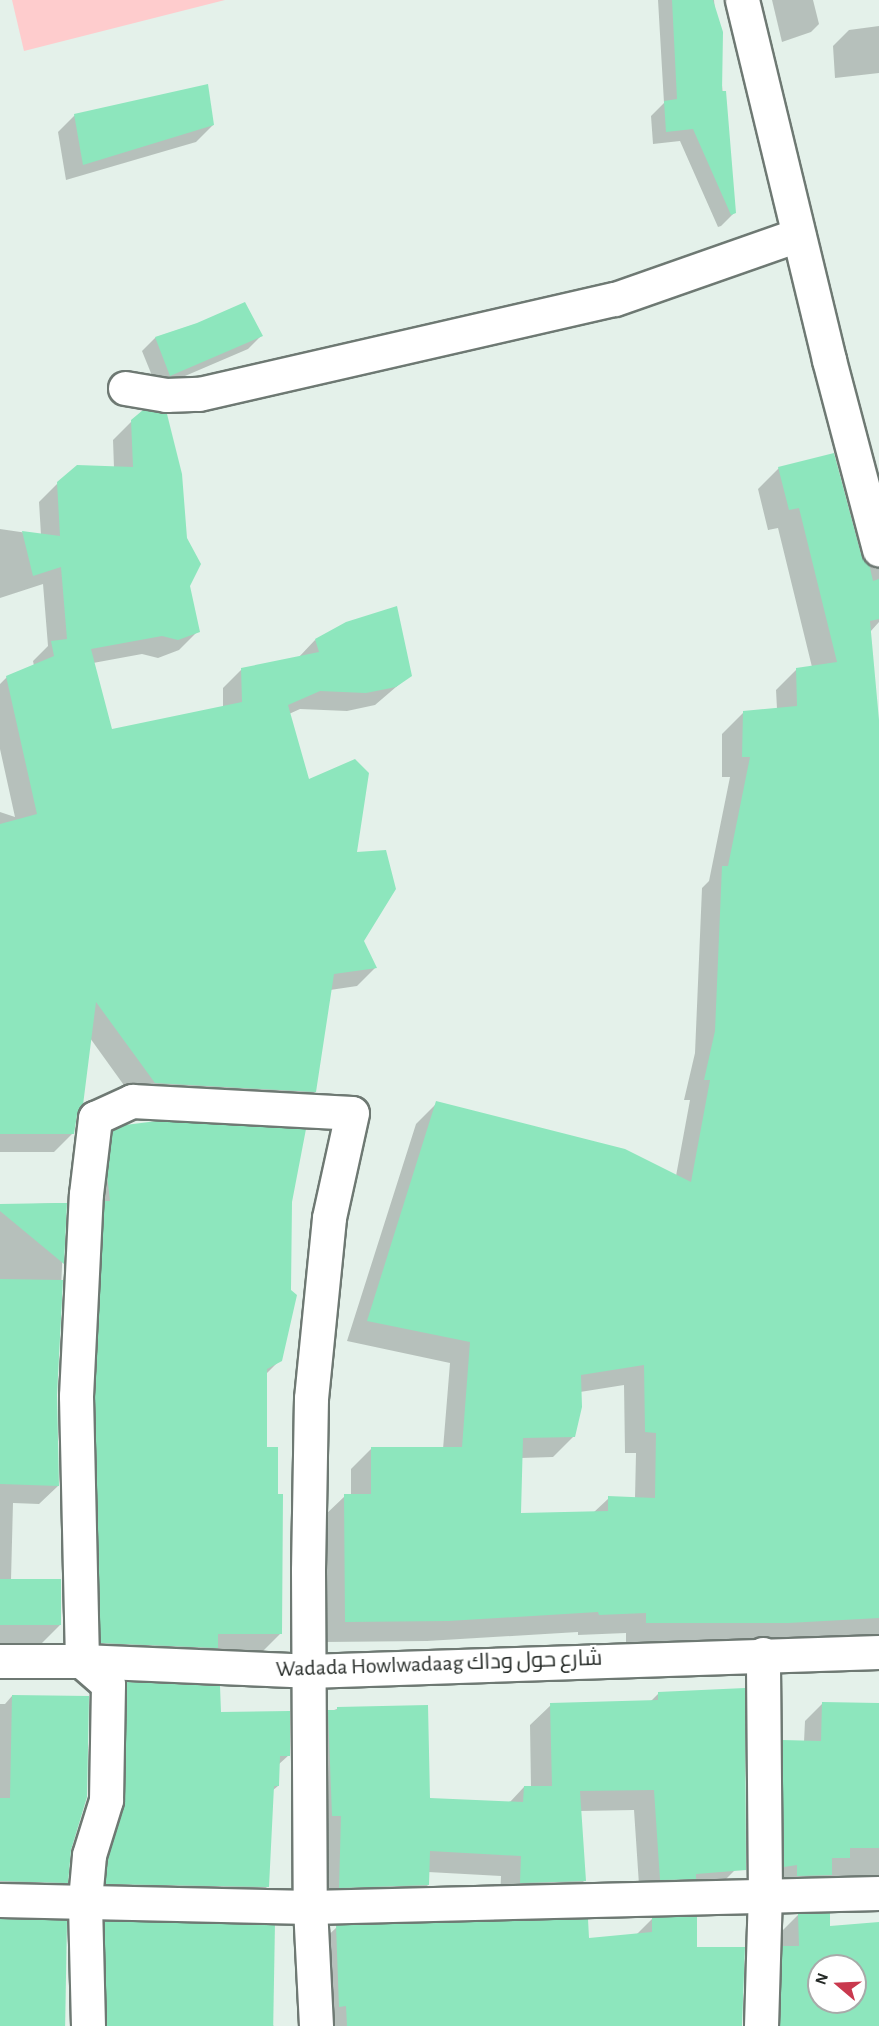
<!DOCTYPE html>
<meta charset="utf-8">
<style>
body{margin:0}
#map{position:relative;width:879px;height:2026px;overflow:hidden;background:#e4f1ea;font-family:"Alegreya Sans",Cairo,sans-serif}
div>[style]{position:absolute}
.green>*{inset:0;background:#fecccd}
.shadow>*{inset:0;background:#0003}
.building>*{inset:0;background:#8de6bd;transform-origin:0 0}
.roads{filter:drop-shadow(2px 0 #6e7973) drop-shadow(-2px 0 #6e7973) drop-shadow(0 2px #6e7973) drop-shadow(0 -2px #6e7973)}
.minor>*{height:33px;margin:-16.5px;padding:0 16.5px;transform-origin:16.5px;border-radius:16.5px;background:#fff}
.tertiary>*{height:33px;margin:-16.5px;padding:0 16.5px;transform-origin:16.5px;border-radius:16.5px;background:#fff}
span{translate:-50% -50%;white-space:nowrap;text-align:center;line-height:1.15;-webkit-text-stroke:4.5px #fff;paint-order:stroke}
.street-label{font-size:22px;color:#262b28}
.north{position:absolute;left:807px;top:1954px;width:60px;height:60px;box-sizing:border-box;background:#fff;border:2px solid #a8aaa9;border-radius:50%;rotate:289deg;font-size:16px;font-weight:700;line-height:24px;text-align:center;color:#262b28}
.north::after{content:'';display:block;margin:auto;width:21px;height:27px;background:#c9394e;clip-path:polygon(50% 0,100% 100%,50% 72%,0 100%)}
</style>
<div id="map">
<div class="green">
<i style="clip-path:polygon(12px 0,225px 0,24px 51px)"></i>
</div>
<div class="shadow">
<i style="clip-path:polygon(658px 0,714px 0,734px 213px,721px 226px,718px 227px,680px 141px,653px 144px,651px 116px,664px 103px)"></i>
<i style="clip-path:polygon(772px 0,813px 0,819px 24px,811px 32px,782px 42px)"></i>
<i style="clip-path:polygon(879px 26px,879px 73px,835px 78px,833px 46px,849px 30px)"></i>
<i style="clip-path:polygon(75px 115px,213px 125px,196px 142px,66px 180px,58px 132px)"></i>
<i style="clip-path:polygon(197px 325px,261px 336px,248px 349px,157px 388px,142px 351px,155px 338px)"></i>
<i style="clip-path:polygon(132px 421px,189px 586px,198px 631px,179px 650px,158px 658px,142px 654px,93px 663px,111px 730px,223px 707px,223px 688px,241px 670px,298px 658px,315px 640px,410px 675px,375px 705px,347px 711px,300px 709px,289px 714px,308px 781px,356px 854px,362px 940px,375px 968px,357px 986px,330px 990px,315px 1092px,296px 1110px,136px 1102px,90px 1038px,73px 1133px,54px 1152px,0 1152px,0 812px,15px 817px,0 749px,0 684px,7px 677px,34px 666px,33px 661px,48px 646px,43px 584px,0 598px,0 529px,41px 535px,39px 502px,58px 483px,114px 468px,113px 440px)"></i>
<i style="clip-path:polygon(evenodd,779px 468px,865px 564px,876px 569px,865px 523px,879px 509px,879px 622px,870px 632px,879px 736px,879px 1638px,766px 1643px,626px 1643px,626px 1633px,578px 1635px,578px 1632px,427px 1641px,324px 1642px,324px 1516px,345px 1496px,351px 1496px,351px 1469px,372px 1448px,443px 1449px,450px 1363px,347px 1341px,416px 1124px,437px 1103px,676px 1176px,690px 1100px,684px 1100px,695px 1053px,702px 888px,709px 881px,730px 777px,722px 777px,722px 734px,743px 713px,777px 709px,776px 690px,797px 669px,812px 667px,778px 528px,768px 530px,758px 489px,779px 468px,624px 1385px,625px 1453px,636px 1453px,635px 1498px,609px 1498px,593px 1513px,519px 1514px,521px 1458px,553px 1457px,574px 1436px,580px 1392px,624px 1385px)"></i>
<i style="clip-path:polygon(113px 1132px,291px 1202px,280px 1360px,266px 1374px,266px 1449px,280px 1634px,260px 1654px,81px 1662px,93px 1152px)"></i>
<i style="clip-path:polygon(65px 1203px,56px 1395px,58px 1486px,39px 1504px,13px 1503px,11px 1580px,61px 1624px,42px 1643px,0 1643px,0 1205px)"></i>
<i style="clip-path:polygon(127px 1683px,219px 1714px,289px 1755px,278px 1765px,278px 1786px,272px 1791px,267px 1887px,247px 1907px,86px 1903px,107px 1704px)"></i>
<i style="clip-path:polygon(658px 1694px,735px 1870px,714px 1891px,640px 1900px,634px 1810px,580px 1811px,584px 1881px,563px 1902px,500px 1903px,501px 1876px,428px 1872px,428px 1885px,407px 1906px,319px 1908px,307px 1733px,328px 1712px,337px 1709px,429px 1799px,509px 1803px,524px 1787px,531px 1787px,530px 1725px,551px 1705px,650px 1702px)"></i>
<i style="clip-path:polygon(12px 1696px,70px 1849px,66px 1882px,48px 1900px,0 1899px,0 1704px,5px 1704px)"></i>
<i style="clip-path:polygon(823px 1703px,879px 1704px,879px 1903px,875px 1876px,829px 1876px,812px 1893px,780px 1894px,775px 1760px,793px 1742px,804px 1742px,805px 1721px)"></i>
<i style="clip-path:polygon(evenodd,798px 1915px,828px 1928px,879px 1924px,879px 2026px,767px 2026px,782px 2012px,780px 1933px,798px 1915px,819px 1966px,855px 1966px,855px 2002px,819px 2002px,819px 1966px)"></i>
<i style="clip-path:polygon(652px 1919px,695px 1948px,741px 2013px,742px 2026px,329px 2026px,318px 1945px,337px 1927px,588px 1940px,636px 1935px)"></i>
<i style="clip-path:polygon(105px 1923px,274px 2026px,89px 2026px,87px 1941px)"></i>
</div>
<div class="building">
<i style="clip-path:polygon(672px 0,713px 0,723px 32px,722px 91px,726px 91px,736px 213px,731px 215px,693px 129px,666px 132px,664px 101px,677px 99px)"></i>
<i style="clip-path:polygon(208px 84px,214px 125px,83px 165px,74px 114px)"></i>
<i style="clip-path:polygon(245px 302px,263px 336px,170px 376px,155px 337px,197px 323px)"></i>
<i style="clip-path:polygon(143px 410px,167px 414px,182px 474px,187px 538px,201px 564px,190px 586px,200px 632px,178px 640px,162px 636px,91px 649px,112px 729px,242px 702px,241px 668px,319px 652px,315px 639px,346px 622px,397px 606px,412px 676px,396px 687px,366px 693px,320px 691px,288px 705px,309px 779px,355px 759px,369px 773px,357px 852px,386px 850px,396px 889px,364px 941px,377px 968px,334px 974px,316px 1092px,155px 1083px,96px 1002px,83px 1105px,77px 1115px,74px 1134px,0 1134px,0 824px,37px 814px,6px 676px,54px 656px,51px 641px,67px 639px,61px 567px,33px 576px,22px 531px,60px 536px,57px 482px,77px 465px,133px 467px,131px 420px)"></i>
<i style="clip-path:polygon(evenodd,834px 453px,861px 554px,869px 564px,873px 581px,879px 579px,879px 619px,870px 621px,879px 720px,879px 1618px,788px 1623px,646px 1623px,646px 1613px,599px 1615px,598px 1612px,448px 1621px,345px 1622px,344px 1494px,371px 1494px,371px 1447px,462px 1447px,470px 1342px,367px 1321px,436px 1101px,625px 1149px,691px 1182px,710px 1080px,704px 1080px,715px 1031px,722px 866px,728px 866px,750px 757px,742px 757px,743px 711px,797px 706px,796px 668px,837px 662px,799px 508px,789px 510px,778px 467px,834px 453px,644px 1365px,645px 1432px,656px 1433px,655px 1498px,608px 1496px,608px 1511px,521px 1513px,523px 1438px,575px 1437px,582px 1407px,581px 1375px,644px 1365px)"></i>
<i style="clip-path:polygon(157px 1121px,306px 1129px,292px 1202px,291px 1290px,297px 1295px,282px 1361px,267px 1369px,267px 1447px,278px 1447px,278px 1494px,283px 1494px,282px 1634px,218px 1634px,218px 1648px,100px 1643px,95px 1396px,104px 1201px,110px 1201px,107px 1175px,112px 1131px,125px 1125px)"></i>
<i style="clip-path:polygon(57px 1203px,67px 1203px,64px 1264px,0 1211px,0 1204px)"></i>
<i style="clip-path:polygon(0 1279px,63px 1280px,57px 1395px,59px 1486px,0 1484px)"></i>
<i style="left:0;top:1579px;width:61px;height:46px"></i>
<i style="clip-path:polygon(126px 1682px,220px 1686px,221px 1712px,290px 1711px,290px 1756px,280px 1756px,279px 1786px,274px 1786px,269px 1887px,105px 1884px,108px 1859px,125px 1801px)"></i>
<i style="clip-path:polygon(745px 1688px,746px 1870px,696px 1874px,696px 1879px,660px 1880px,654px 1790px,580px 1791px,586px 1881px,520px 1883px,521px 1856px,430px 1851px,429px 1885px,339px 1888px,341px 1816px,332px 1816px,328px 1710px,337px 1710px,337px 1707px,428px 1705px,430px 1798px,523px 1802px,524px 1786px,552px 1786px,550px 1703px,658px 1700px,658px 1692px)"></i>
<i style="clip-path:polygon(12px 1695px,89px 1696px,87px 1797px,71px 1850px,68px 1883px,0 1881px,0 1798px,10px 1798px)"></i>
<i style="clip-path:polygon(822px 1702px,879px 1703px,879px 1848px,850px 1848px,850px 1858px,832px 1858px,832px 1875px,797px 1876px,797px 1865px,784px 1867px,782px 1740px,821px 1741px)"></i>
<i style="clip-path:polygon(evenodd,830px 1913px,830px 1926px,879px 1922px,879px 2026px,780px 2026px,782px 1946px,799px 1946px,798px 1914px,830px 1913px,819px 1966px,855px 1966px,855px 2002px,819px 2002px,819px 1966px)"></i>
<i style="clip-path:polygon(697px 1916px,697px 1947px,745px 1947px,742px 2026px,347px 2026px,346px 2006px,339px 2007px,336px 1925px,588px 1919px,589px 1938px,652px 1932px,652px 1917px)"></i>
<i style="left:0;top:1919px;width:67px;height:107px;rotate:1deg"></i>
<i style="left:104px;top:1921px;width:171px;height:105px;rotate:1deg"></i>
</div>
<div class="roads">
<div class="minor">
<i style="left:742px;top:0;width:370px;rotate:76.4deg"></i>
<i style="left:829px;top:360px;width:196px;rotate:75.2deg"></i>
<i style="left:125px;top:388px;width:42px;rotate:9.7deg"></i>
<i style="left:166px;top:395px;width:33px;rotate:-2deg"></i>
<i style="left:199px;top:394px;width:427px;rotate:-12.9deg"></i>
<i style="left:615px;top:299px;width:194px;rotate:-19.3deg"></i>
<i style="left:0;top:1900px;width:310px;rotate:1.3deg"></i>
<i style="left:310px;top:1907px;width:569px;rotate:-1.41deg"></i>
<i style="left:88px;top:2026px;width:126px;rotate:-91.4deg"></i>
<i style="left:85px;top:1900px;width:45px;rotate:-84.9deg"></i>
<i style="left:89px;top:1855px;width:58px;rotate:-72.8deg"></i>
<i style="left:106px;top:1800px;width:116px;rotate:-89deg"></i>
<i style="left:108px;top:1684px;width:35px;rotate:-139deg"></i>
<i style="left:82px;top:1661px;width:265px;rotate:-91.3deg"></i>
<i style="left:76px;top:1396px;width:202px;rotate:-87.2deg"></i>
<i style="left:86px;top:1194px;width:77px;rotate:-83.2deg"></i>
<i style="left:95px;top:1118px;width:41px;rotate:-24.7deg"></i>
<i style="left:132px;top:1101px;width:220px;rotate:3.1deg"></i>
<i style="left:352px;top:1113px;width:107px;rotate:102.4deg"></i>
<i style="left:329px;top:1218px;width:181px;rotate:95.7deg"></i>
<i style="left:311px;top:1398px;width:172px;rotate:91deg"></i>
<i style="left:308px;top:1570px;width:337px;rotate:89.7deg"></i>
<i style="left:310px;top:1907px;width:119px;rotate:87.1deg"></i>
<i style="left:761px;top:2026px;width:131px;rotate:-88.3deg"></i>
<i style="left:765px;top:1895px;width:241px;rotate:-90.5deg"></i>
</div>
<div class="tertiary">
<i style="left:0;top:1661px;width:82px"></i>
<i style="left:82px;top:1661px;width:226px;rotate:2.5deg"></i>
<i style="left:308px;top:1671px;width:571px;rotate:-1.91deg"></i>
</div>
</div>
<div class="street-label">
<span style="left:439px;top:1664px;rotate:-2deg">Wadada Howlwadaag شارع حول وداك</span>
</div>
<div class="north">N</div>
</div>
